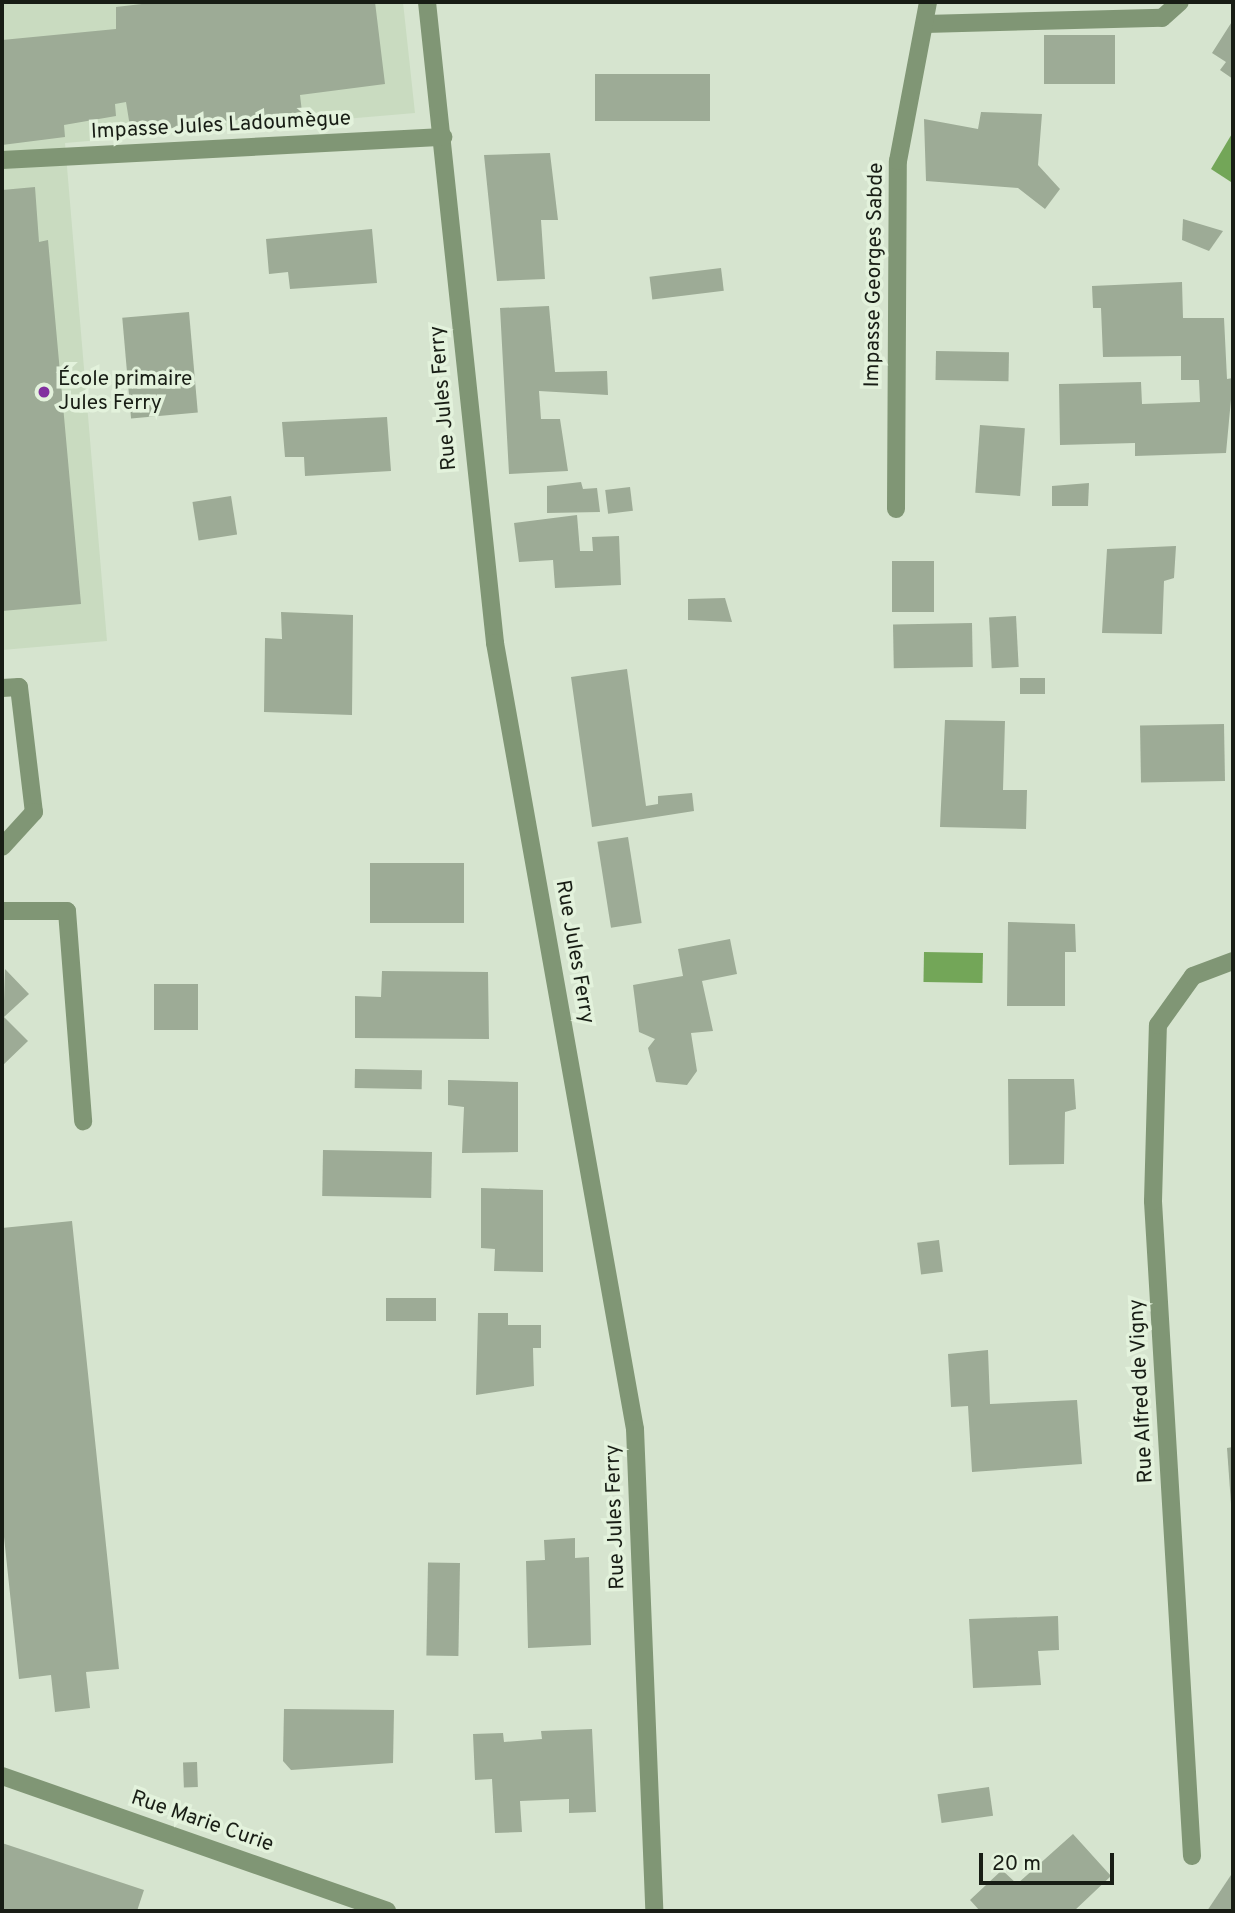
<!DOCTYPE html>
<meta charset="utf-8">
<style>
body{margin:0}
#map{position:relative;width:1235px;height:1913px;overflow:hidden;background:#d6e4cf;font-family:Overpass,sans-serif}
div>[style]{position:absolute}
.built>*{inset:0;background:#c9dbc0}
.water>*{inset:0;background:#73a658;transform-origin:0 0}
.building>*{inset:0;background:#9dab96;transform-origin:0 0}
.minor>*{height:18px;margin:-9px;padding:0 9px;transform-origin:9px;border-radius:9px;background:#809675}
.dots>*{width:19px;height:19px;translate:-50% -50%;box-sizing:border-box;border:4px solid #e3f2dc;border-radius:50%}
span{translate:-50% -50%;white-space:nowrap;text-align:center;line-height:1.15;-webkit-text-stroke:7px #e3f2dc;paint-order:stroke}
.street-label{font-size:21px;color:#181d15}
.poi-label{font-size:21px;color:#181d15}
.left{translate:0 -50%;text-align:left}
.frame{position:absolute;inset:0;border:4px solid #181d15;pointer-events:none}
.scale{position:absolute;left:979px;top:1853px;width:135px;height:32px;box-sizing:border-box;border:4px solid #181d15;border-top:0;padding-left:9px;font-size:21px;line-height:24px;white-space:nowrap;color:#181d15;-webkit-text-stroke:5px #e3f2dc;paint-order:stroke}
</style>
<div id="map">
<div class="built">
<i style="clip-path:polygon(2px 2px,403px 2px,415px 113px,65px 143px,107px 641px,2px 650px)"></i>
</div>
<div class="water">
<i style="clip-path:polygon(1233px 132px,1233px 179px,1231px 182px,1211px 169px)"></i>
<i style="left:924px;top:952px;width:59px;height:30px;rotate:1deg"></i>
</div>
<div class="building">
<i style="clip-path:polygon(159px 2px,375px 2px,385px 84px,300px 95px,302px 112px,131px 133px,126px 102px,115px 104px,116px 116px,64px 125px,65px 137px,2px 145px,2px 40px,116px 29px,116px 7px)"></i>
<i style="clip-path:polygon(1233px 20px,1233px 79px,1220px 70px,1226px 62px,1212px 53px)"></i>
<i style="left:1044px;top:35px;width:71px;height:49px"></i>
<i style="left:595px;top:74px;width:115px;height:47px"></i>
<i style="clip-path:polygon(981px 112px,1042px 114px,1038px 165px,1060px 189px,1045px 209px,1018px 188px,926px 181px,924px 119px,978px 129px)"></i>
<i style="clip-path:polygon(550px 153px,558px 220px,541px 220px,545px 279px,497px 281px,484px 155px)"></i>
<i style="clip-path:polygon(35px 187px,39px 242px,48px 240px,81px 604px,2px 611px,2px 190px)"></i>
<i style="clip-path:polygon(1183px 219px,1223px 231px,1209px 251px,1182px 240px)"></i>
<i style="clip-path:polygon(372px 229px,377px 283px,290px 289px,288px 272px,269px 274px,266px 239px)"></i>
<i style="left:721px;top:268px;width:23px;height:72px;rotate:83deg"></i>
<i style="clip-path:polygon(1182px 282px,1183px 318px,1224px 318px,1227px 379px,1233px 378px,1226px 453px,1135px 456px,1135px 443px,1060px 445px,1059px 384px,1141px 382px,1142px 404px,1200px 402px,1199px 380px,1181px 380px,1181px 356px,1103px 357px,1101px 308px,1093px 308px,1092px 286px)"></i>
<i style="clip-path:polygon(549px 306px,555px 372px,607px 371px,608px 395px,539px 391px,541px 419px,560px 419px,568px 471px,509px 474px,500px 308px)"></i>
<i style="left:189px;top:312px;width:101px;height:67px;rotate:85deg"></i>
<i style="left:936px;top:351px;width:73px;height:29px;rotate:1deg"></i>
<i style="clip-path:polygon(387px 417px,391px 471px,305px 476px,304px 457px,285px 457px,282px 422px)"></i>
<i style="left:980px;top:425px;width:45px;height:68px;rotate:4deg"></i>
<i style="clip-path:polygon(581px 482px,583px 489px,597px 488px,600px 512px,547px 513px,547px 486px)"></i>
<i style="clip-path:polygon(1089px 483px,1088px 506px,1052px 506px,1052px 486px)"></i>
<i style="left:630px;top:487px;width:24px;height:25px;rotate:83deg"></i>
<i style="left:231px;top:496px;width:39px;height:39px;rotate:81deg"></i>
<i style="clip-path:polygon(577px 515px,580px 551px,593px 551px,592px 537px,619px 536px,621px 585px,555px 588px,553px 560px,519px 562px,514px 523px)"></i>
<i style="clip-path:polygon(1176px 546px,1174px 578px,1164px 581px,1162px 634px,1102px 633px,1107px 549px)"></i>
<i style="left:892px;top:561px;width:42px;height:51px"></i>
<i style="clip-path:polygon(725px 598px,732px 622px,688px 620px,688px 599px)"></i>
<i style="clip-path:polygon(281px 612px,353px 615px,352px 715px,264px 712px,265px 638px,282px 639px)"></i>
<i style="left:1016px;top:616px;width:51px;height:27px;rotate:87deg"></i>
<i style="left:972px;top:623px;width:44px;height:79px;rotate:89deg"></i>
<i style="clip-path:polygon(627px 669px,646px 806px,658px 804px,658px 796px,692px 793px,694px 811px,592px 827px,571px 677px)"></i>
<i style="left:1020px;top:678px;width:25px;height:16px"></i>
<i style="clip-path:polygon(945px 720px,1005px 721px,1003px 790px,1027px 790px,1026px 829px,940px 827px)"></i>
<i style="left:1224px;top:724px;width:57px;height:84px;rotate:89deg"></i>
<i style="left:628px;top:837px;width:87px;height:31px;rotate:81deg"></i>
<i style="left:370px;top:863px;width:94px;height:60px"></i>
<i style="clip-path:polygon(1008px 922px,1075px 924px,1076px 952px,1065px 952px,1065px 1006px,1007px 1006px)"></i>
<i style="clip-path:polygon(730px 939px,737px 974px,702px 981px,713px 1031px,691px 1033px,697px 1071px,687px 1085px,656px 1082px,648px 1048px,655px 1039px,639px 1032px,633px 985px,683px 976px,678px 949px)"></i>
<i style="clip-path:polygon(5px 969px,29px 994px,4px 1017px,28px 1041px,2px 1066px)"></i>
<i style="clip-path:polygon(382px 971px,488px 972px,489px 1039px,355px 1038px,355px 996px,381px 997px)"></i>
<i style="left:154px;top:984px;width:44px;height:46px"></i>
<i style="left:355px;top:1069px;width:67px;height:19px;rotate:1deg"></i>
<i style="clip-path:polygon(1008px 1079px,1074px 1079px,1076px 1109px,1065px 1112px,1064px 1164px,1009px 1165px)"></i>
<i style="clip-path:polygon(448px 1080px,518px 1082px,518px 1152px,462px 1153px,464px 1107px,448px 1105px)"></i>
<i style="left:323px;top:1150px;width:109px;height:46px;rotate:1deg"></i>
<i style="clip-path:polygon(481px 1188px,543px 1190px,543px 1272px,494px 1271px,495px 1249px,481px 1248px)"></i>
<i style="clip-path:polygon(72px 1221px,119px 1669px,86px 1672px,90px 1708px,55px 1712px,51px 1675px,19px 1679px,2px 1518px,2px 1228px)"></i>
<i style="left:939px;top:1240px;width:32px;height:22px;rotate:83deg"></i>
<i style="left:386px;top:1298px;width:50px;height:23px"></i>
<i style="clip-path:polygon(478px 1313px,508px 1313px,508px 1325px,541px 1325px,541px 1348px,533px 1348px,534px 1386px,476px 1395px)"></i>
<i style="clip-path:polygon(988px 1350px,990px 1404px,1077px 1400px,1082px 1464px,972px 1472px,968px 1406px,951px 1407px,948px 1354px)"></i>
<i style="clip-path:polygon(1233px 1447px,1233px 1504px,1231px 1504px,1227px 1448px)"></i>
<i style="clip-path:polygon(575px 1538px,575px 1558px,589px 1557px,591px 1645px,528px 1648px,526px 1561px,545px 1560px,544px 1540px)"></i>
<i style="left:460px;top:1563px;width:93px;height:32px;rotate:91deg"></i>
<i style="clip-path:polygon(1058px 1616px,1059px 1650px,1038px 1651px,1041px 1685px,973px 1688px,969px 1619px)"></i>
<i style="clip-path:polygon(284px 1709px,394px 1710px,393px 1763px,291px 1770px,283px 1761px)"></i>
<i style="clip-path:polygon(592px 1729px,596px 1812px,569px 1813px,569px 1799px,520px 1801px,522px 1832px,495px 1833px,492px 1779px,475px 1780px,473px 1734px,503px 1733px,504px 1742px,542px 1739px,541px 1731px)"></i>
<i style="left:197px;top:1762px;width:25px;height:14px;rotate:88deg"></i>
<i style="left:989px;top:1787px;width:29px;height:52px;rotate:82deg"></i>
<i style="clip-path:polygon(1073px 1834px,1111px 1876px,1074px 1911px,980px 1911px,970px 1900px,1002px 1870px,1017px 1884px)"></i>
<i style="clip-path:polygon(2px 1843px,144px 1890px,137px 1911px,2px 1911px)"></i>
<i style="clip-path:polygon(1233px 1872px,1233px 1911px,1207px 1911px)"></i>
</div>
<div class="minor">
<i style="left:427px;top:2px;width:645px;rotate:83.94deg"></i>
<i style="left:495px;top:643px;width:798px;rotate:79.9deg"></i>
<i style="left:635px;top:1429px;width:482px;rotate:87.7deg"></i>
<i style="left:925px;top:24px;width:237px;rotate:-1.5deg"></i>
<i style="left:1162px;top:18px;width:24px;rotate:-42deg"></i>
<i style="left:2px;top:160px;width:442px;rotate:-3deg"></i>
<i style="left:896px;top:509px;width:348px;rotate:-89.7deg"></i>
<i style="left:898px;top:161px;width:162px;rotate:-79.3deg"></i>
<i style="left:2px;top:688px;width:17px;rotate:-3deg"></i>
<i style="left:19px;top:687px;width:126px;rotate:83.2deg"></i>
<i style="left:34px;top:812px;width:47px;rotate:132.4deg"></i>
<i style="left:2px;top:911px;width:65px"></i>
<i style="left:67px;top:911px;width:211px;rotate:85.6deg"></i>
<i style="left:2px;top:1776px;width:408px;rotate:19.3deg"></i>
<i style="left:1192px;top:1856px;width:656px;rotate:-93.41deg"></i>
<i style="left:1153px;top:1201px;width:176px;rotate:-88.4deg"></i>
<i style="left:1158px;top:1025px;width:60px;rotate:-54.5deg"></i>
<i style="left:1193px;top:976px;width:43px;rotate:-20.6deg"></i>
</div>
<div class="dots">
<i style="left:44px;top:392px;background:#81309f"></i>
</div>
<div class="street-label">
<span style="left:221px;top:126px;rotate:-3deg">Impasse Jules Ladoumègue</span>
<span style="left:875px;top:275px;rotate:-89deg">Impasse Georges Sabde</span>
<span style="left:444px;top:398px;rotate:-95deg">Rue Jules Ferry</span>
<span style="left:574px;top:952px;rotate:80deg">Rue Jules Ferry</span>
<span style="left:1142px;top:1391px;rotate:-93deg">Rue Alfred de Vigny</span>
<span style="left:616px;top:1517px;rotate:-92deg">Rue Jules Ferry</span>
<span style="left:202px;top:1822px;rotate:19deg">Rue Marie Curie</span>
</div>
<div class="poi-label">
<span class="left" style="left:58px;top:392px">École primaire<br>Jules Ferry</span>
</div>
<div class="frame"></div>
<div class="scale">20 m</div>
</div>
